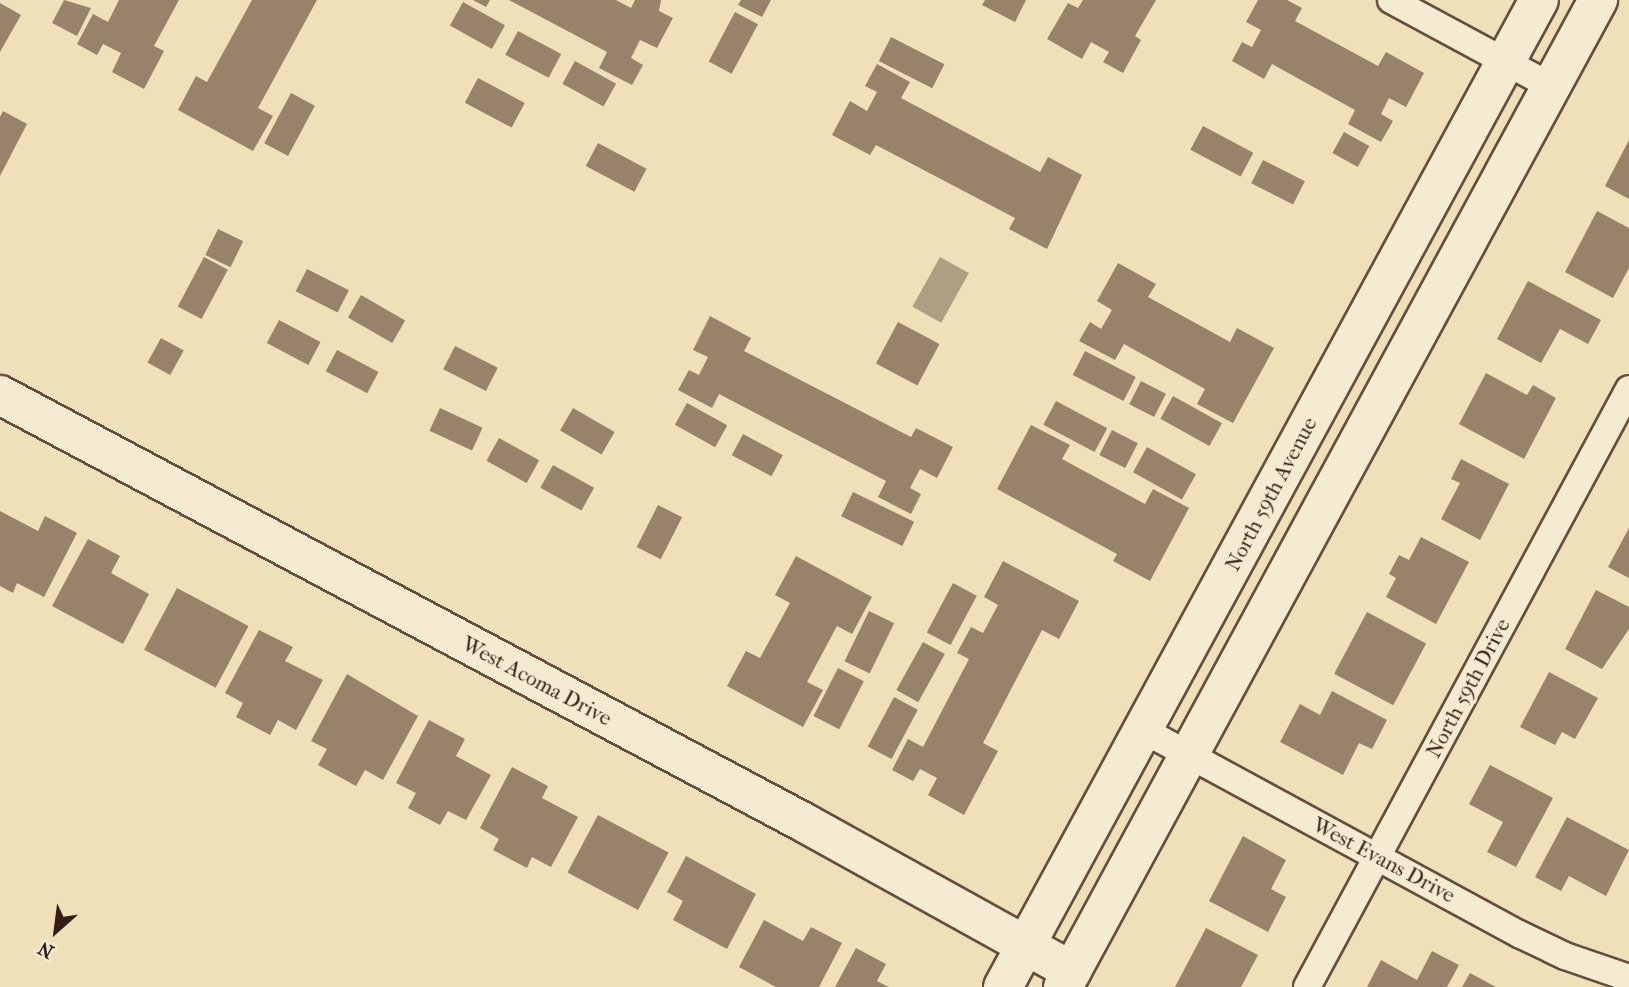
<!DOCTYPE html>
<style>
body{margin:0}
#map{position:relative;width:1629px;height:987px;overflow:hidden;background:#f0e0ba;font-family:"IM FELL French Canon",serif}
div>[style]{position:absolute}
.water>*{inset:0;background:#b09e82;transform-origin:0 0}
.building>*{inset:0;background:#96836a;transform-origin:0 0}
.roads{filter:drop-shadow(2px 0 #644e3e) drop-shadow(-2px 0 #644e3e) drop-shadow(0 2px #644e3e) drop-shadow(0 -2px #644e3e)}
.street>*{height:26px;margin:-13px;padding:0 13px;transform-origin:13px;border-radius:13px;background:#f5ebd2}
.secondary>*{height:38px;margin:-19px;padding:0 19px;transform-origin:19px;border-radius:19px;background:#f5ebd2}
span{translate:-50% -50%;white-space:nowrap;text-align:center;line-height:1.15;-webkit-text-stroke:6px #f5ebd2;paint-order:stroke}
.street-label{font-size:21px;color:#351e14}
.north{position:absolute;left:21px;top:896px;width:70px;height:70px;-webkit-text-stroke:5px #f5ebd2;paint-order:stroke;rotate:208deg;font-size:19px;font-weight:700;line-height:28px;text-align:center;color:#351e14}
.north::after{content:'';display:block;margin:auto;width:24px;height:32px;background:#351e14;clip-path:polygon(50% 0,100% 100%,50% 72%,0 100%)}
</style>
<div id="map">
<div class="water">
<i style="left:940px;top:257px;width:33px;height:57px;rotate:29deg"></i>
</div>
<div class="building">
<i style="clip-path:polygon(64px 0,91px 8px,77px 36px,52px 23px)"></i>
<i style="clip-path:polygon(119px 0,179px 0,154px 46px,164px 51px,144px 89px,112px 72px,121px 53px,103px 44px,97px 55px,77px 44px,93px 14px,108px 22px)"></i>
<i style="clip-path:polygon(252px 0,317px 0,258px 108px,273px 116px,253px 151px,178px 110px,196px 76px,207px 82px)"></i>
<i style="clip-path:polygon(473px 0,490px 0,486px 7px)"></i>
<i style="clip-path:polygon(509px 0,616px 0,631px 8px,635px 0,661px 0,659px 11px,673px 18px,657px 48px,640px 40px,631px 58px,643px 65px,632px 85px,599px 68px,607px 52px)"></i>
<i style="clip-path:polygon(741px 0,771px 0,762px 17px,738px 5px)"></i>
<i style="clip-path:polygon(985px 0,1026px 0,1015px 22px,982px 5px)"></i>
<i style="clip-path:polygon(1083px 0,1156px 0,1135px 36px,1141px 40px,1123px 73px,1103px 62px,1109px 52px,1091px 42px,1082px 59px,1047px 39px,1068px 3px,1078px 8px)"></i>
<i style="clip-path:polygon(1258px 0,1287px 0,1302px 8px,1295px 21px,1378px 66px,1386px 52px,1424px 73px,1406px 107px,1389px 98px,1381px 114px,1393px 121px,1381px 142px,1348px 124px,1355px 110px,1272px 64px,1264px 79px,1232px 61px,1242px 42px,1252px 47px,1261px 30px,1246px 22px)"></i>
<i style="left:463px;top:2px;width:48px;height:27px;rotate:29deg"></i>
<i style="clip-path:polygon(0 3px,21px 15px,0 52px)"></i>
<i style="left:735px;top:12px;width:26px;height:56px;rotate:28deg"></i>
<i style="left:518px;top:31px;width:49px;height:27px;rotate:28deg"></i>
<i style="left:891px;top:37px;width:60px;height:27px;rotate:27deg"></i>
<i style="left:575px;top:61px;width:47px;height:26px;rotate:29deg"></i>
<i style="clip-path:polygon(877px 64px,910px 82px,901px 98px,1040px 172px,1048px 157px,1082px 175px,1047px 249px,1009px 229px,1015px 218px,876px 145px,870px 155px,832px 135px,850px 101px,867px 111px,877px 92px,865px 86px)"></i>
<i style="left:478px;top:78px;width:53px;height:28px;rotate:28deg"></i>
<i style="left:291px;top:93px;width:27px;height:57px;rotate:28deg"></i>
<i style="clip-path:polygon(3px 111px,27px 124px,0 176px,0 117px)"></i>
<i style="left:1203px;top:126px;width:57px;height:27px;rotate:28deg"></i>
<i style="left:1344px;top:132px;width:29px;height:24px;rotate:29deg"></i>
<i style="clip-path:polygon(1629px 140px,1629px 199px,1605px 186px)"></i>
<i style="left:598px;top:143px;width:55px;height:26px;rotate:28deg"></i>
<i style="left:1263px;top:160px;width:47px;height:26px;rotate:27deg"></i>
<i style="clip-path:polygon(1597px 211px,1629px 228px,1629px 268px,1613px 298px,1565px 272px)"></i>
<i style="left:218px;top:229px;width:28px;height:29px;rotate:26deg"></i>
<i style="left:204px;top:257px;width:27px;height:56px;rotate:28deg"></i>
<i style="clip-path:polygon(1118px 263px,1156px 284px,1148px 297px,1230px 342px,1237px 328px,1274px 348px,1233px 423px,1197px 404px,1205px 389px,1124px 344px,1115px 360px,1079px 341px,1090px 322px,1101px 329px,1112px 310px,1097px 301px)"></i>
<i style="left:307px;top:269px;width:47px;height:25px;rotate:27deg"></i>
<i style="clip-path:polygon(1528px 281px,1601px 320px,1588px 344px,1560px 329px,1541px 363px,1497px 339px)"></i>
<i style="left:361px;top:295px;width:51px;height:26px;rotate:30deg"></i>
<i style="clip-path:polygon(710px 316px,751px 338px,744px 351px,911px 437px,916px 428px,953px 447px,937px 478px,920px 469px,910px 488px,921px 494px,911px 514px,878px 497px,886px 481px,719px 394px,712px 408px,678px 390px,689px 370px,699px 375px,708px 357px,693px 350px)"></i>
<i style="left:279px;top:320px;width:47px;height:26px;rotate:28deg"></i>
<i style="left:898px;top:322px;width:47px;height:47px;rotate:28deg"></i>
<i style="left:161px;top:338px;width:26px;height:28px;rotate:29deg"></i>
<i style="left:455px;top:346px;width:48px;height:26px;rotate:27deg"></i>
<i style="left:337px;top:350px;width:47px;height:24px;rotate:28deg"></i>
<i style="left:1085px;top:351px;width:57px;height:27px;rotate:27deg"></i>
<i style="clip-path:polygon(1486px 373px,1527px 395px,1533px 385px,1556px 398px,1524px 459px,1459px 424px)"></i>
<i style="left:1141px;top:381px;width:28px;height:26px;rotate:27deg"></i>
<i style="left:1173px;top:396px;width:56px;height:26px;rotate:29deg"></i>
<i style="left:1056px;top:401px;width:58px;height:27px;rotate:28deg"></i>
<i style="left:687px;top:403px;width:46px;height:25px;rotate:29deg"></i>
<i style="left:440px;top:408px;width:47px;height:25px;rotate:25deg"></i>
<i style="left:573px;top:408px;width:48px;height:26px;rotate:30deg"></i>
<i style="clip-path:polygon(1031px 425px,1070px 445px,1062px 459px,1145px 504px,1153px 489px,1189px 508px,1150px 581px,1113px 561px,1117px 554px,997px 489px)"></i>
<i style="left:1112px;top:430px;width:29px;height:28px;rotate:27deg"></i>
<i style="left:743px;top:434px;width:45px;height:24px;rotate:28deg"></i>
<i style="left:499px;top:438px;width:46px;height:26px;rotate:29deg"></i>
<i style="left:1147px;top:447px;width:56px;height:29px;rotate:29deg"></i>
<i style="clip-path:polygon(1461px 459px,1509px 484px,1480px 540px,1441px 519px,1460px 483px,1451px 479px)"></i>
<i style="left:553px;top:465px;width:47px;height:26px;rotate:29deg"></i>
<i style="left:853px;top:492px;width:68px;height:27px;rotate:26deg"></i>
<i style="left:658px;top:505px;width:27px;height:47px;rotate:27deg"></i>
<i style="clip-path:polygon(0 511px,38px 531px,45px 516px,77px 533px,44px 597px,17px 583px,13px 593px,0 586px)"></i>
<i style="clip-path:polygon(1629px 528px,1629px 578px,1608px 567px)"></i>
<i style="clip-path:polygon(1421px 537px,1469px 562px,1436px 624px,1386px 597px,1396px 578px,1389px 574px,1399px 555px,1409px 560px)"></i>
<i style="clip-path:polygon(88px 539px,120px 556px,111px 573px,149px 594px,123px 644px,52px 606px)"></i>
<i style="clip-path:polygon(796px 556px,872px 597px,852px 634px,837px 626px,807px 682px,823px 690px,803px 727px,727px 686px,746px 651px,760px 658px,790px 603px,775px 595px)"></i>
<i style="clip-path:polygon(1003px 561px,1079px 601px,1059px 639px,1042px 630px,983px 743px,998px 751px,964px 815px,928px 795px,937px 778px,920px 769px,913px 781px,892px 770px,908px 739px,923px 747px,969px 659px,957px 653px,971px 627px,983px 633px,998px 605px,984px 597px)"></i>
<i style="left:953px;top:583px;width:27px;height:56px;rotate:28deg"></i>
<i style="left:177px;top:588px;width:81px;height:70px;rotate:28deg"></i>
<i style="clip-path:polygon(1596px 590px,1629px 607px,1629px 629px,1602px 669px,1565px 649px)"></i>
<i style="left:869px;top:611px;width:28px;height:56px;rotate:26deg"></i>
<i style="left:1367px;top:612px;width:67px;height:70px;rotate:28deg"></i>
<i style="clip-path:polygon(259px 630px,293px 647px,285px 661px,323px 680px,296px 730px,278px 720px,270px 735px,236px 717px,243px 703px,225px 693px)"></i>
<i style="left:923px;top:642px;width:25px;height:55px;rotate:29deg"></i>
<i style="left:838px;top:668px;width:29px;height:54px;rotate:27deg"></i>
<i style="clip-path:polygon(1549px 672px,1598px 698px,1575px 739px,1562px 732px,1555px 745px,1520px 727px)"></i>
<i style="clip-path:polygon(347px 674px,418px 716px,383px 780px,365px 770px,356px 786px,318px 765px,327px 749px,311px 741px)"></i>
<i style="clip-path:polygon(1332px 691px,1387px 720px,1372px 749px,1359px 743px,1343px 775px,1280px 742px,1300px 704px,1320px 715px)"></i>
<i style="left:894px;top:697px;width:27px;height:56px;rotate:28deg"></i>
<i style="clip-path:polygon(429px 720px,465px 739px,456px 756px,491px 775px,466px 820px,448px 811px,440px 825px,408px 808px,416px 793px,396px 783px)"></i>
<i style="clip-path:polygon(1490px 765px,1553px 798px,1516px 867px,1487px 852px,1503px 822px,1469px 804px)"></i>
<i style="clip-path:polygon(512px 767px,548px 786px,542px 798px,578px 817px,551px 867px,532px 857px,527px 868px,493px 850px,499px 839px,480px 828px)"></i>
<i style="left:598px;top:815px;width:80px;height:65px;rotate:28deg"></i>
<i style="clip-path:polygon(1567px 817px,1629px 850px,1606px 896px,1569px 876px,1561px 891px,1535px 877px)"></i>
<i style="clip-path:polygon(1243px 836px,1286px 860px,1271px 889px,1286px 897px,1268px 932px,1209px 901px)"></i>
<i style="clip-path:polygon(686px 856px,756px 894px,727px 949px,673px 920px,683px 901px,667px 892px)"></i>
<i style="clip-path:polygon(764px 920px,803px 941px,811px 927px,842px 943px,819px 987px,776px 987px,739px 967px)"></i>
<i style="clip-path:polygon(1206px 928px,1258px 955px,1241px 987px,1175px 987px)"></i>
<i style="clip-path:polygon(856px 948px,886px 964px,877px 981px,889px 987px,835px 987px)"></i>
<i style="clip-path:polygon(1432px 951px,1459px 965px,1447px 987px,1367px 987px,1381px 960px,1417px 980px)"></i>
<i style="clip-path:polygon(1470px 973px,1496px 987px,1462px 987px)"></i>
</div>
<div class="roads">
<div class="street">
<i style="left:1391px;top:0;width:182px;rotate:28.3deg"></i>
<i style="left:1143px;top:730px;width:428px;rotate:28.5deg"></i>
<i style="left:1519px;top:934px;width:51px;rotate:25.6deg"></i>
<i style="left:1565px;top:956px;width:68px;rotate:19deg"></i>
<i style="left:1307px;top:987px;width:679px;rotate:-61.7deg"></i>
</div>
<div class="secondary">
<i style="left:0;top:395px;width:912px;rotate:28deg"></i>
<i style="left:805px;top:823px;width:305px;rotate:29deg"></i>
<i style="left:1003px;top:987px;width:1123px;rotate:-61.5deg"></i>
<i style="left:1063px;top:987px;width:1123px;rotate:-61.54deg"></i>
</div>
</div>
<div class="street-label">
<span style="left:1271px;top:494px;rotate:-62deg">North 59th Avenue</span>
<span style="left:537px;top:681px;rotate:28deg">West Acoma Drive</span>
<span style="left:1468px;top:688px;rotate:-62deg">North 59th Drive</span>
<span style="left:1384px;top:860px;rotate:28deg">West Evans Drive</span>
</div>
<div class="north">N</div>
</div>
